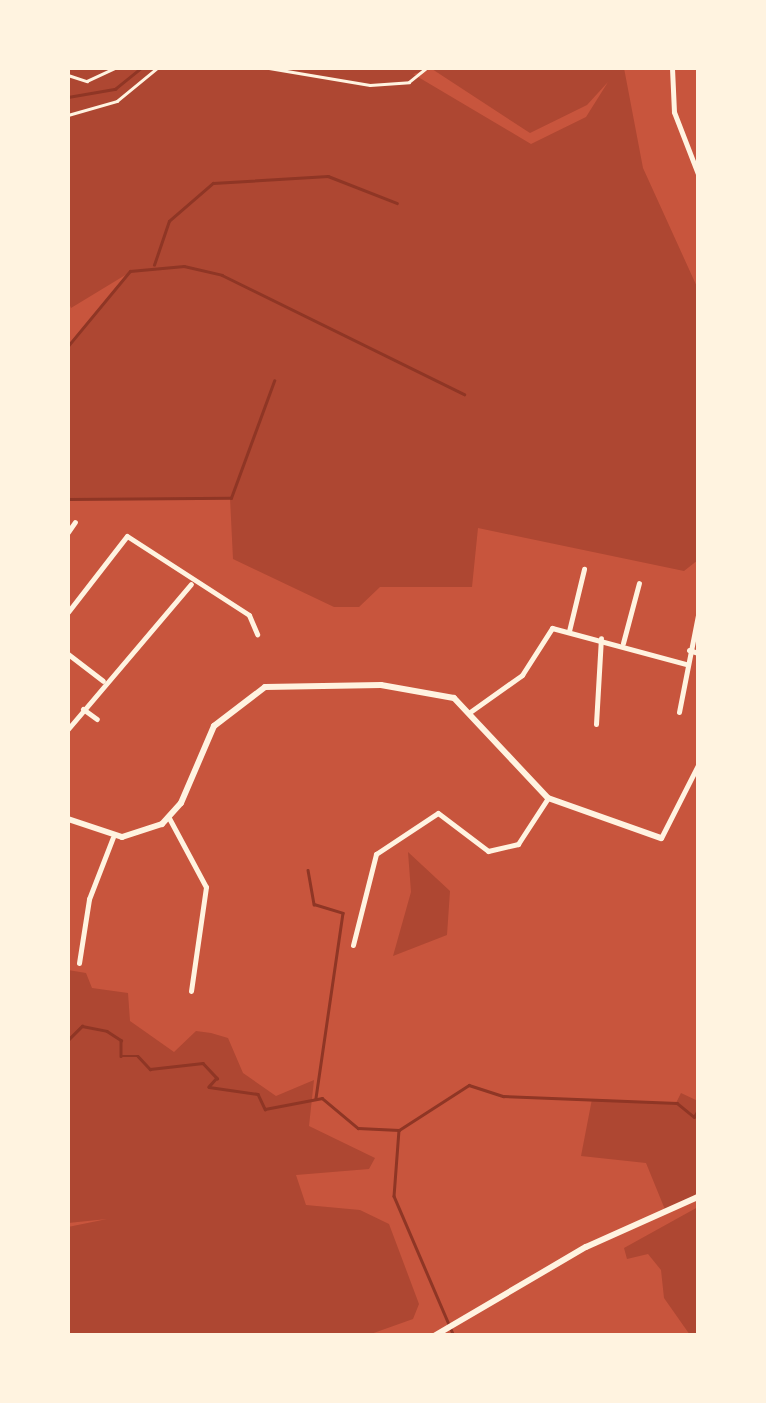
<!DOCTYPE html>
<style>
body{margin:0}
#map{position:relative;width:766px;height:1403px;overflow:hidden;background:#c8553d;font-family:"Times New Roman",serif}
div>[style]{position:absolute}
.green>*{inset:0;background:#ae4732}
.stream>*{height:2.5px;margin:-1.25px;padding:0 1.25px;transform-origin:1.25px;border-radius:1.25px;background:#8f3625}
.path>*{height:2.5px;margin:-1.25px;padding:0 1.25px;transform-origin:1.25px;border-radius:1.25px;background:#fff3e0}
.minor>*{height:5px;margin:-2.5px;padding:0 2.5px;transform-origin:2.5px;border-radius:2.5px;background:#fff3e0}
.tertiary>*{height:6px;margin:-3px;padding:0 3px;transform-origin:3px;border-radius:3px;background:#fff3e0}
.secondary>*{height:6px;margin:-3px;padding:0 3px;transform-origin:3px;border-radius:3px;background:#fff3e0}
span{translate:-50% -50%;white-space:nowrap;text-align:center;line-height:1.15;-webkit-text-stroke:8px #fff3e0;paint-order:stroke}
.frame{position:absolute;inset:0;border:70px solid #fff3e0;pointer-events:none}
</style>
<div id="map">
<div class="green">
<i style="clip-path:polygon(evenodd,68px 68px,624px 68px,643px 168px,698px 289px,698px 560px,684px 571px,478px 528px,472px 587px,380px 587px,359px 607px,334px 607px,233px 559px,230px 498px,68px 499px,68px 346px,127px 274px,71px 308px,68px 301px,68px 68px,432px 69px,530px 133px,587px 105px,608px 82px,586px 117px,531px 144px,413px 74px,432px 69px)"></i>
<i style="clip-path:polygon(408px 852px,450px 891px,447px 935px,393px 956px,411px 892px)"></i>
<i style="clip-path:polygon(68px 970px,86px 973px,92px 988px,128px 993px,130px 1021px,174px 1052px,196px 1031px,211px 1033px,228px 1038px,243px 1073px,276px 1096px,314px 1080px,309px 1126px,375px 1158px,369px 1169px,296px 1175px,306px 1205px,360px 1210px,389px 1224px,419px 1304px,413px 1319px,368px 1335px,68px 1335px,68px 1227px,107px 1219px,68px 1223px)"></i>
<i style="clip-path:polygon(681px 1093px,698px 1101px,698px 1193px,666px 1212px,646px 1163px,581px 1156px,592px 1099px,676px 1103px)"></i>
<i style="clip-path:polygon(698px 1207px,698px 1335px,690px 1335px,664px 1298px,661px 1270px,648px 1254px,627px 1259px,624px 1248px)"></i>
</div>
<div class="stream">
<i style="left:68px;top:97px;width:48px;rotate:-9.7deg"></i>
<i style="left:115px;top:89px;width:33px;rotate:-39deg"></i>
<i style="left:154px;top:265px;width:46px;rotate:-71.2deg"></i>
<i style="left:169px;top:221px;width:58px;rotate:-40.8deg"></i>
<i style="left:213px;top:183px;width:115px;rotate:-3.5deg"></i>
<i style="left:328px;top:176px;width:74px;rotate:21.4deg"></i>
<i style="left:68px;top:346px;width:97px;rotate:-50.4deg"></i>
<i style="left:130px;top:271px;width:54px;rotate:-5.3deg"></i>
<i style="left:184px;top:266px;width:39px;rotate:13deg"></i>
<i style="left:222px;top:275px;width:270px;rotate:26.2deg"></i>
<i style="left:68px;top:499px;width:163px;rotate:-0.4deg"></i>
<i style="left:231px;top:498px;width:125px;rotate:-69.8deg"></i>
<i style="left:308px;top:870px;width:35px;rotate:80deg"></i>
<i style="left:314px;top:904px;width:30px;rotate:17deg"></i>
<i style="left:343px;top:913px;width:187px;rotate:98.3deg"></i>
<i style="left:68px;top:1040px;width:20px;rotate:-45deg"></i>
<i style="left:82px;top:1026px;width:25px;rotate:11deg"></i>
<i style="left:107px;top:1031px;width:17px;rotate:33deg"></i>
<i style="left:121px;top:1040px;width:16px;rotate:90deg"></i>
<i style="left:121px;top:1056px;width:17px"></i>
<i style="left:138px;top:1056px;width:18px;rotate:47deg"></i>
<i style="left:150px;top:1069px;width:53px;rotate:-6.5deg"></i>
<i style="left:203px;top:1063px;width:21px;rotate:47deg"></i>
<i style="left:217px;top:1078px;width:12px;rotate:132deg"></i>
<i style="left:209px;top:1087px;width:49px;rotate:8.1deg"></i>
<i style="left:258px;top:1094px;width:17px;rotate:65deg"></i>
<i style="left:265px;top:1109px;width:58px;rotate:-10.9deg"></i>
<i style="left:322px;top:1098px;width:47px;rotate:39.8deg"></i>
<i style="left:358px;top:1128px;width:41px;rotate:2.8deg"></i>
<i style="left:399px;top:1130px;width:66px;rotate:94.3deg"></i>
<i style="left:394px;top:1196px;width:152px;rotate:66.8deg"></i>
<i style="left:399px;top:1130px;width:83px;rotate:-32.7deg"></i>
<i style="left:469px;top:1085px;width:36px;rotate:18deg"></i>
<i style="left:503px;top:1096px;width:174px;rotate:2.3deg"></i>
<i style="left:677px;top:1103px;width:22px;rotate:39deg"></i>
<i style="left:694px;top:1117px;width:8px;rotate:-60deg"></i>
</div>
<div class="path">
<i style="left:269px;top:68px;width:102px;rotate:9.6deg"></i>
<i style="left:370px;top:85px;width:39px;rotate:-4deg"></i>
<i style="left:409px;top:82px;width:22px;rotate:-39deg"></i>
<i style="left:68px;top:75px;width:20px;rotate:18deg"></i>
<i style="left:87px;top:81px;width:31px;rotate:-25deg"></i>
<i style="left:68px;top:115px;width:51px;rotate:-15.9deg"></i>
<i style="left:117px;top:101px;width:52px;rotate:-39.5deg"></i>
</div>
<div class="minor">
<i style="left:672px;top:68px;width:44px;rotate:87.4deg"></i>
<i style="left:674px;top:112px;width:66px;rotate:68.8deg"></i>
<i style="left:68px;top:532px;width:12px;rotate:-55deg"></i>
<i style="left:68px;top:612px;width:96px;rotate:-52.2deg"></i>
<i style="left:127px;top:536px;width:145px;rotate:32.9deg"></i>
<i style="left:249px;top:615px;width:21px;rotate:67deg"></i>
<i style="left:569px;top:631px;width:64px;rotate:-76.4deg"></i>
<i style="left:623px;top:643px;width:62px;rotate:-75.1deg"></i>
<i style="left:689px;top:650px;width:9px;rotate:18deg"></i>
<i style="left:68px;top:654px;width:44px;rotate:37.6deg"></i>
<i style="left:83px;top:709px;width:17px;rotate:36deg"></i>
<i style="left:470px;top:712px;width:64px;rotate:-35.4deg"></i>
<i style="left:522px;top:675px;width:56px;rotate:-57.4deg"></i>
<i style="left:552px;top:628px;width:138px;rotate:15.1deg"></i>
<i style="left:679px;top:712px;width:99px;rotate:-78.9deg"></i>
<i style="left:596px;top:724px;width:86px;rotate:-86.7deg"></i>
<i style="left:68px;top:729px;width:190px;rotate:-49.7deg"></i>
<i style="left:169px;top:818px;width:78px;rotate:61.8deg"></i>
<i style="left:206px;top:887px;width:105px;rotate:98.2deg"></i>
<i style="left:661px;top:838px;width:82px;rotate:-63.1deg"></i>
<i style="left:353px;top:945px;width:94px;rotate:-75.8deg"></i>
<i style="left:376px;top:854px;width:74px;rotate:-33.5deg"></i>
<i style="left:438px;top:813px;width:63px;rotate:37.2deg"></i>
<i style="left:488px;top:851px;width:31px;rotate:-13deg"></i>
<i style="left:518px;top:844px;width:55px;rotate:-56.9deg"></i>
<i style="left:79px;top:963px;width:65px;rotate:-81.1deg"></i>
<i style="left:89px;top:899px;width:66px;rotate:-68.8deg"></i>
</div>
<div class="tertiary">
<i style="left:68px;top:819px;width:57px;rotate:18.4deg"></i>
<i style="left:122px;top:837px;width:42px;rotate:-18deg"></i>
<i style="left:162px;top:824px;width:28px;rotate:-48deg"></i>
<i style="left:181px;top:803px;width:84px;rotate:-66.8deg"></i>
<i style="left:214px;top:726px;width:64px;rotate:-37.4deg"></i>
<i style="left:265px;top:687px;width:116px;rotate:-1deg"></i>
<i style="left:381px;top:685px;width:74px;rotate:10.1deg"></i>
<i style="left:454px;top:698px;width:137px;rotate:46.8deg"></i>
<i style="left:548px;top:798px;width:120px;rotate:19.5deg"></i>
</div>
<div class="secondary">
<i style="left:434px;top:1336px;width:176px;rotate:-30.4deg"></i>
<i style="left:586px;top:1247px;width:123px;rotate:-24.1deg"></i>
</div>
<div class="frame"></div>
</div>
